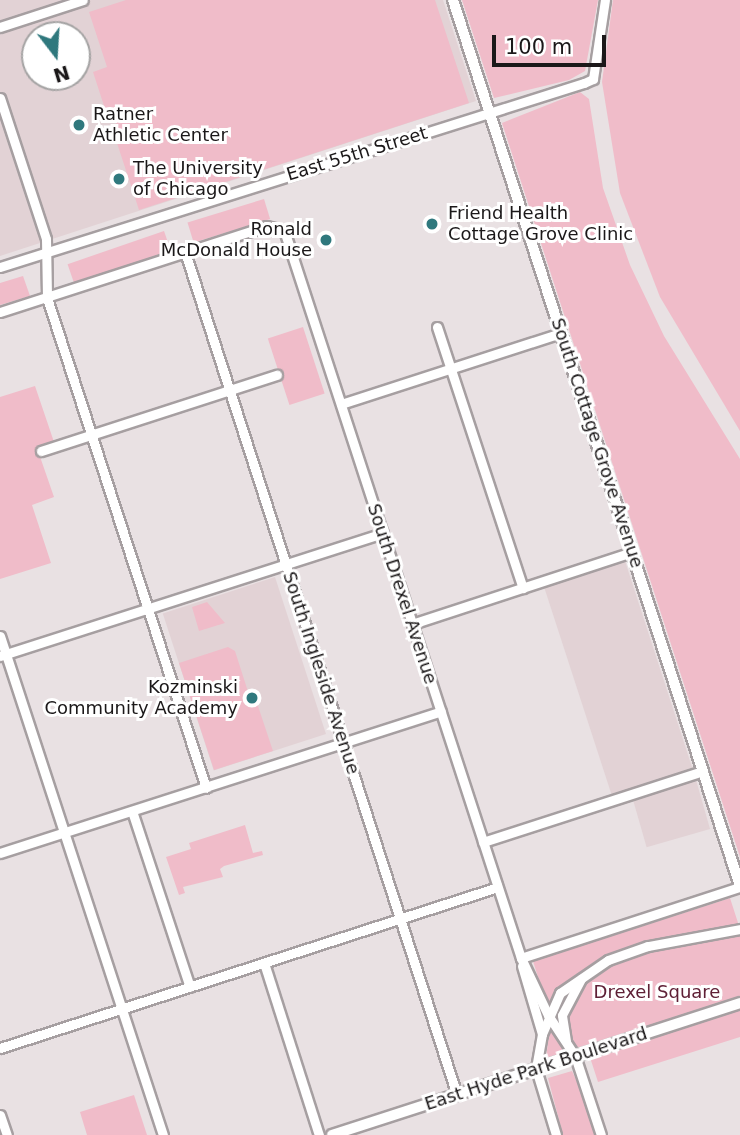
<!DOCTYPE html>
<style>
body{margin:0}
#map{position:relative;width:740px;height:1135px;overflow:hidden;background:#e9e1e3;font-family:"DejaVu Sans",sans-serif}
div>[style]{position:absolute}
.built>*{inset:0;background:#e2d2d5;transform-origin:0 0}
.green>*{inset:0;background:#f0bcc9;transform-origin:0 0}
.roads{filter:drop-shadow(2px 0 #a69fa1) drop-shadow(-2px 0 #a69fa1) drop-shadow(0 2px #a69fa1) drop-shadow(0 -2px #a69fa1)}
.minor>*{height:9px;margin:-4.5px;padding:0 4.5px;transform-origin:4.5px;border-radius:4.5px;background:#fff}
.major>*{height:10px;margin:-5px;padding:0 5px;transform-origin:5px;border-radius:5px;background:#fff}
.dots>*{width:19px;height:19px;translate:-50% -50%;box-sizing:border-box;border:4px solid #fff;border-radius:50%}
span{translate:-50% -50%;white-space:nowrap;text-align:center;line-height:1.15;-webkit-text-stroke:6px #fff;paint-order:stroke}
.poi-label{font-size:18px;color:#1b1819}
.left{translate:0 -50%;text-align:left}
.right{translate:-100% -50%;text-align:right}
.street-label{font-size:18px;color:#1b1819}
.park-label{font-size:18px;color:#5f2036}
.north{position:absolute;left:21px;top:21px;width:70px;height:70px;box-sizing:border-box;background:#fff;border:2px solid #a4a3a3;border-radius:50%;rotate:163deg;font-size:19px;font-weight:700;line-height:28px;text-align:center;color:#1b1819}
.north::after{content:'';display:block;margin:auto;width:24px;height:32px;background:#2f787d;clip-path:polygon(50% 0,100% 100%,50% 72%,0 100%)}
.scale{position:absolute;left:492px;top:35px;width:114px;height:32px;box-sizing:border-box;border:4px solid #1b1819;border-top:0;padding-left:9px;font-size:21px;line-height:24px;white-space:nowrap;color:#1b1819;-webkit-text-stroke:5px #fff;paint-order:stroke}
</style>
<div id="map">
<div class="built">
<i style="clip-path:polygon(evenodd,0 0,443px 0,476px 101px,0 256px,0 0,35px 35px,77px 35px,77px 77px,35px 77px,35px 35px)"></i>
<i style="left:625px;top:561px;width:219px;height:85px;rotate:72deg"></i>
<i style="left:275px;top:577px;width:165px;height:118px;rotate:72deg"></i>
<i style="left:696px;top:780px;width:51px;height:66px;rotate:74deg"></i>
</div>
<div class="green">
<i style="clip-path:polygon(126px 0,435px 0,469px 103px,139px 210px,114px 134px,119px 132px,113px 114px,107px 115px,93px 72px,107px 67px,89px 12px)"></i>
<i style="clip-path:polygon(462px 0,598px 0,585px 71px,569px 80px,494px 98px)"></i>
<i style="clip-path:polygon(613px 0,740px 0,740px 431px,660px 297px,620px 193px,602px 82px)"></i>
<i style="clip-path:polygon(580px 92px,589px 99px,603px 188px,630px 265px,664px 336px,740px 459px,740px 857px,502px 123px)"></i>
<i style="left:264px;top:199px;width:21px;height:80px;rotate:73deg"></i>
<i style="left:164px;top:231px;width:21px;height:102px;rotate:71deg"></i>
<i style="clip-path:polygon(23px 276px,30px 296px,0 305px,0 283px)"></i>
<i style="left:303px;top:327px;width:70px;height:37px;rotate:72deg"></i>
<i style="clip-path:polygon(35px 386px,54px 442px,37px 448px,54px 497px,32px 505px,51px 563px,0 579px,0 397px)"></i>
<i style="clip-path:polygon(207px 602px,225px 623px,199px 631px,192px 607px)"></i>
<i style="clip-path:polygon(228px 647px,235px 651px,251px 701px,256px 700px,273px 751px,214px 770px,179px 663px)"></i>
<i style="clip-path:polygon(245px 825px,253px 853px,262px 851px,263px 855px,224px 866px,220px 869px,223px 877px,183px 887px,185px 893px,179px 895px,166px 857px,191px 849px,189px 843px)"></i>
<i style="clip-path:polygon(730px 898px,740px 929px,740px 1037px,598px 1082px,586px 1045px,546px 1058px,551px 1019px,533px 961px)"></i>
<i style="clip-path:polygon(572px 1071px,582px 1093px,595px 1135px,563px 1135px,548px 1078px)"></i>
<i style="clip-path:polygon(134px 1095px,147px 1135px,87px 1135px,80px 1112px)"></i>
</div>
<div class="roads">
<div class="minor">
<i style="left:0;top:27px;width:87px;rotate:-18deg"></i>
<i style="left:0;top:98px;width:148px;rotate:71.9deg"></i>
<i style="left:46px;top:239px;width:59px;rotate:89deg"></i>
<i style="left:47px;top:298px;width:515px;rotate:72.02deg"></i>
<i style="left:185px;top:252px;width:886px;rotate:72.12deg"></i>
<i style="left:0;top:267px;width:612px;rotate:-17.49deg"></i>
<i style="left:584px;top:83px;width:10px;rotate:-24deg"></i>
<i style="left:593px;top:79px;width:80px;rotate:-81.4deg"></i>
<i style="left:0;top:312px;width:280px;rotate:-17.9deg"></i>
<i style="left:266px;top:226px;width:18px;rotate:13deg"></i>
<i style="left:284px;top:230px;width:766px;rotate:71.97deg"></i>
<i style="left:521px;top:958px;width:63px;rotate:64.7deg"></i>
<i style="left:548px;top:1015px;width:49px;rotate:56.6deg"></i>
<i style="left:575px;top:1056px;width:83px;rotate:71.8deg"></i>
<i style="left:437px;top:327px;width:275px;rotate:71.8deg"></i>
<i style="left:341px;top:404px;width:231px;rotate:-17.9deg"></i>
<i style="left:41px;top:451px;width:248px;rotate:-17.9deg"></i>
<i style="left:412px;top:624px;width:231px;rotate:-18.1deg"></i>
<i style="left:0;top:636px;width:525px;rotate:71.91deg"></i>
<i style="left:0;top:656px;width:402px;rotate:-17.8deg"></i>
<i style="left:132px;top:811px;width:185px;rotate:71.8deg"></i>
<i style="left:483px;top:842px;width:231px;rotate:-17.9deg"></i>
<i style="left:0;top:853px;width:463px;rotate:-17.8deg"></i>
<i style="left:521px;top:958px;width:230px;rotate:-18deg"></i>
<i style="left:264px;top:963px;width:181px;rotate:72.3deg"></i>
<i style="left:522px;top:966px;width:71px;rotate:73.6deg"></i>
<i style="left:542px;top:1034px;width:36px;rotate:100deg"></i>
<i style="left:536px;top:1069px;width:69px;rotate:73.1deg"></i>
<i style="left:542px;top:1034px;width:45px;rotate:-66.3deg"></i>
<i style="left:560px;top:993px;width:58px;rotate:-34.5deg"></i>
<i style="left:608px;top:960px;width:42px;rotate:-19.3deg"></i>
<i style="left:648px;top:946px;width:94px;rotate:-10.5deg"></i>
<i style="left:566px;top:1041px;width:26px;rotate:-99deg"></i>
<i style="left:562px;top:1015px;width:41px;rotate:-62.2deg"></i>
<i style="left:0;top:1048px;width:523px;rotate:-17.92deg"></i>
<i style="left:0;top:1115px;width:21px;rotate:71deg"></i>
</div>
<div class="major">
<i style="left:453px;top:0;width:931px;rotate:72.05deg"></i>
<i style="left:332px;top:1135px;width:429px;rotate:-17.9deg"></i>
</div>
</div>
<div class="dots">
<i style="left:79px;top:125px;background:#2f787d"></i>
<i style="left:119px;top:179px;background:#2f787d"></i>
<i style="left:432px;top:224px;background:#2f787d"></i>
<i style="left:326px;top:240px;background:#2f787d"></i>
<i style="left:252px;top:698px;background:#2f787d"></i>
</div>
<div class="poi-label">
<span class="left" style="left:93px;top:125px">Ratner<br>Athletic Center</span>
<span class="left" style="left:133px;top:179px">The University<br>of Chicago</span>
<span class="left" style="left:448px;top:224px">Friend Health<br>Cottage Grove Clinic</span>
<span class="right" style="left:312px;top:240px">Ronald<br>McDonald House</span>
<span class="right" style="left:238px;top:698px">Kozminski<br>Community Academy</span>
</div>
<div class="street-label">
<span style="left:357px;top:154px;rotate:-17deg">East 55th Street</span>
<span style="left:597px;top:443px;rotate:72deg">South Cottage Grove Avenue</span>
<span style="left:402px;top:594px;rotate:72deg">South Drexel Avenue</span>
<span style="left:321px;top:673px;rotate:72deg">South Ingleside Avenue</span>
<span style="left:536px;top:1069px;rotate:-18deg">East Hyde Park Boulevard</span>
</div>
<div class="park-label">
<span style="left:657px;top:992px">Drexel Square</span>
</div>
<div class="north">N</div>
<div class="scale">100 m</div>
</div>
